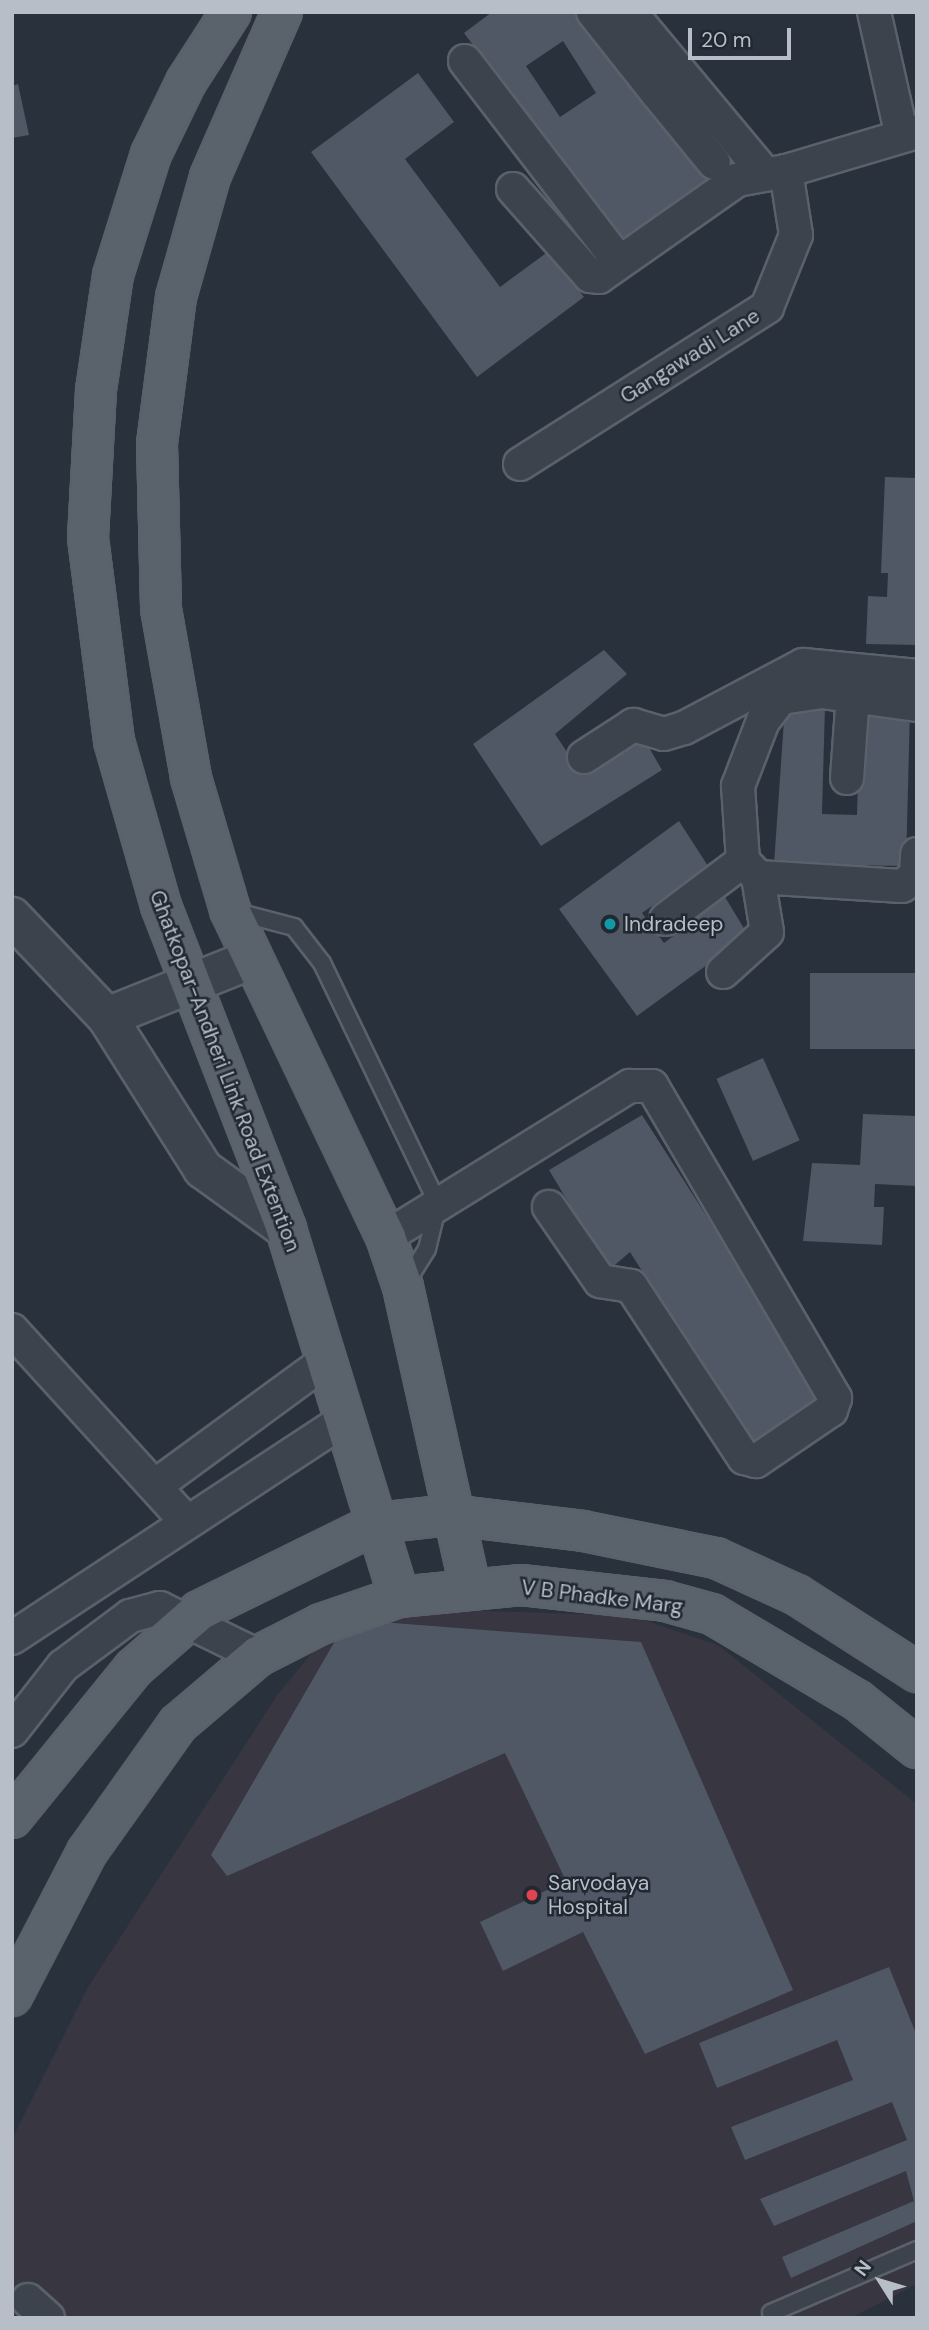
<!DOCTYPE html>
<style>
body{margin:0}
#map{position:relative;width:929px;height:2330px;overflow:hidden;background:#28313c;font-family:"DM Sans",sans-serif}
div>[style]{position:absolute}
.medical>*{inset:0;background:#373641}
.building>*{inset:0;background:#4f5864;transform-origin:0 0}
.roads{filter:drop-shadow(2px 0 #5a616a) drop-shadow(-2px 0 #5a616a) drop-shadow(0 2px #5a616a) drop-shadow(0 -2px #5a616a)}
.service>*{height:16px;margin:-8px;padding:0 8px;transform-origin:8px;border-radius:8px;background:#3c434c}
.minor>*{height:32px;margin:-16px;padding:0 16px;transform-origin:16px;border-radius:16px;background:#3c434c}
.tertiary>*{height:38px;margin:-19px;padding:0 19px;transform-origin:19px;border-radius:19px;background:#3c434c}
.primary>*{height:38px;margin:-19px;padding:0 19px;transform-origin:19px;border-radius:19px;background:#5a626c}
.dots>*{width:19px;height:19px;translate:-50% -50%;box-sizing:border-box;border:4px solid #212831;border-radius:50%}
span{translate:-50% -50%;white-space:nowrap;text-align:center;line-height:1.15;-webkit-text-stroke:5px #212831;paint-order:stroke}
.street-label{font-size:21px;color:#b8bec7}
.poi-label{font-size:21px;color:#b8bec7}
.left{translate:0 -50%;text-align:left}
.frame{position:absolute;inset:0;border:14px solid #b8bec7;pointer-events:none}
.north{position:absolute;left:845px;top:2246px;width:70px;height:70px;-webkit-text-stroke:5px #212831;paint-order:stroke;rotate:307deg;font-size:19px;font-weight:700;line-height:28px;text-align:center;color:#b8bec7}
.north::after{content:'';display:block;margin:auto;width:24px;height:32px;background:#b8bec7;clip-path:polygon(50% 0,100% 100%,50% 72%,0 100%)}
.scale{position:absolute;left:688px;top:28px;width:103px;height:32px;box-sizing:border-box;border:4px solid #b8bec7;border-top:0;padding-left:9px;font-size:21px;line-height:24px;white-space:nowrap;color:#b8bec7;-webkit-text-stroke:5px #212831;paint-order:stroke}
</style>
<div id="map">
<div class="medical">
<i style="clip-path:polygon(406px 1608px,632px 1616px,718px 1645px,917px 1804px,917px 2284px,851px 2318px,12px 2318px,12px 2139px,88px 1987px,278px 1694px,324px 1638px)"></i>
</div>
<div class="building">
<i style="clip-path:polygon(evenodd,492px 12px,582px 12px,711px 185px,625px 249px,464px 33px,492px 12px,563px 41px,596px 93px,560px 117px,526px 66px,563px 41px)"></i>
<i style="clip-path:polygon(418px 73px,454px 122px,405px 159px,500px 287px,549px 251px,584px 297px,477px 377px,311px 152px)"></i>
<i style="clip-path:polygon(18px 84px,29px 135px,12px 138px,12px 86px)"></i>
<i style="clip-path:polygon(885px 477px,917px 478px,917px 645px,866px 644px,868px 596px,887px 597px,888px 573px,881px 573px)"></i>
<i style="clip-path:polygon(604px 650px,627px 674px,555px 734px,581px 773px,640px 732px,662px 770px,541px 846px,473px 744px)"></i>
<i style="clip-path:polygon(785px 706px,825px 706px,822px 814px,857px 815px,860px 707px,910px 708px,906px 866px,774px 864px)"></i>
<i style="clip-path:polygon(679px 821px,708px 866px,642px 913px,664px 943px,725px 897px,748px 935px,637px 1016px,559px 909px)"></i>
<i style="left:917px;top:973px;width:76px;height:107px;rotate:90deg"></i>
<i style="left:763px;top:1058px;width:90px;height:51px;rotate:66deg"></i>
<i style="clip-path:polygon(863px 1114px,917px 1116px,917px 1186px,875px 1184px,874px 1207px,884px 1207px,882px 1245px,803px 1241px,812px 1163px,860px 1165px)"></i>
<i style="clip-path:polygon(642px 1115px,828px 1406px,755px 1451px,630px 1252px,609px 1270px,549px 1170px)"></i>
<i style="clip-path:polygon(368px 1621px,641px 1642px,793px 1990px,645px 2054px,583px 1932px,503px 1971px,480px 1922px,566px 1881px,505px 1753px,227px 1876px,211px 1855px,335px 1641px)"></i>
<i style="clip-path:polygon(889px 1967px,917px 2036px,917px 2221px,791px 2278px,782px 2257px,914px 2201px,906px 2171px,774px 2226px,760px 2199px,907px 2140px,892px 2102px,745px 2160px,731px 2127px,853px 2080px,837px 2040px,717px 2088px,699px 2043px)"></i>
</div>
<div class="roads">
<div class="service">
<i style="left:233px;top:911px;width:63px;rotate:14.7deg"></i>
<i style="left:294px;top:927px;width:46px;rotate:52.1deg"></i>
<i style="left:322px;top:963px;width:267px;rotate:64.3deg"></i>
<i style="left:438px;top:1204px;width:46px;rotate:103.7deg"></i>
<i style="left:427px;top:1249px;width:39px;rotate:122deg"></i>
<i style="left:771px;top:2313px;width:159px;rotate:-23.3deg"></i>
</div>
<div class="minor">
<i style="left:593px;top:12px;width:103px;rotate:51.7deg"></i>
<i style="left:630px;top:12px;width:209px;rotate:50.2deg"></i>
<i style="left:874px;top:12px;width:127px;rotate:77.3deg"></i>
<i style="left:465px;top:61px;width:253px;rotate:52.5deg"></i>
<i style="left:680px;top:73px;width:30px;rotate:139deg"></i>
<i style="left:657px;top:93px;width:90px;rotate:50.8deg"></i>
<i style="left:513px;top:189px;width:116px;rotate:48.5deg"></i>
<i style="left:590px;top:276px;width:9px;rotate:6deg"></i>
<i style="left:599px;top:277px;width:169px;rotate:-35.1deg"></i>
<i style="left:737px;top:180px;width:50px;rotate:-10.4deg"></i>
<i style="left:520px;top:464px;width:293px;rotate:-32.4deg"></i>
<i style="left:767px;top:307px;width:78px;rotate:-68.1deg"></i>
<i style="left:796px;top:235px;width:65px;rotate:-98.9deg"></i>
<i style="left:786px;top:171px;width:137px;rotate:-16.6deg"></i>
<i style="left:917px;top:705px;width:96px;rotate:-172.2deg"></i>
<i style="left:822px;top:692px;width:41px;rotate:171.7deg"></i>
<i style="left:781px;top:698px;width:29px;rotate:128deg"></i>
<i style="left:763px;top:721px;width:70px;rotate:111deg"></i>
<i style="left:738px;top:786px;width:75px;rotate:86.2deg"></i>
<i style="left:743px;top:861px;width:22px;rotate:47deg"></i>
<i style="left:758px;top:877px;width:144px;rotate:3.6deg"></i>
<i style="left:902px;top:886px;width:17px;rotate:-36deg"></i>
<i style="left:916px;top:876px;width:22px;rotate:-87deg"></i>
<i style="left:584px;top:757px;width:59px;rotate:-33.1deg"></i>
<i style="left:633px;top:725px;width:32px;rotate:16deg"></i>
<i style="left:664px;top:734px;width:21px;rotate:-17deg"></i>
<i style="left:684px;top:728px;width:135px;rotate:-27.9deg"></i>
<i style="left:803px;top:665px;width:115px;rotate:5.5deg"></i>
<i style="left:847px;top:778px;width:83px;rotate:-85.9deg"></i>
<i style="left:666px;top:919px;width:96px;rotate:-37deg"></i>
<i style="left:723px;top:972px;width:59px;rotate:-42.3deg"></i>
<i style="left:767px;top:932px;width:56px;rotate:-99.3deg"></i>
<i style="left:386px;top:1237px;width:287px;rotate:-31.8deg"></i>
<i style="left:630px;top:1086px;width:22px"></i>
<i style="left:652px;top:1086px;width:362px;rotate:59.6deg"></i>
<i style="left:835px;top:1398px;width:13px;rotate:108deg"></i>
<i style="left:831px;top:1410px;width:91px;rotate:145.8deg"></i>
<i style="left:756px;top:1461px;width:12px;rotate:-166deg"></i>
<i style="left:744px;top:1458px;width:206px;rotate:-123.3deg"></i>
<i style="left:631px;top:1286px;width:31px;rotate:-171deg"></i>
<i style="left:600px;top:1281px;width:90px;rotate:-124.6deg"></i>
<i style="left:12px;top:1330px;width:258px;rotate:47.7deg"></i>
<i style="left:155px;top:1486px;width:213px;rotate:-36.2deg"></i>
<i style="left:12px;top:1638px;width:399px;rotate:-33.3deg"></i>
<i style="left:12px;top:1731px;width:83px;rotate:-51.9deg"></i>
<i style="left:63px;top:1666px;width:84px;rotate:-36.7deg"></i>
<i style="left:130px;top:1616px;width:31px;rotate:-15deg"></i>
<i style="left:160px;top:1608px;width:109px;rotate:26.1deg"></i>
<i style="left:28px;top:2300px;width:27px;rotate:42deg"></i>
</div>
<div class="tertiary">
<i style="left:12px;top:917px;width:138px;rotate:46.5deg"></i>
<i style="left:107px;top:1017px;width:180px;rotate:57.7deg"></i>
<i style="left:203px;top:1169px;width:102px;rotate:35.9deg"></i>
<i style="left:107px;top:1017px;width:156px;rotate:-21.8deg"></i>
</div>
<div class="primary">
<i style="left:231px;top:12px;width:83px;rotate:122.7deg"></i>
<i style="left:186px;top:82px;width:80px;rotate:115.9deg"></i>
<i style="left:151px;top:154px;width:127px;rotate:107.4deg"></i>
<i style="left:113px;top:275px;width:116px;rotate:98.4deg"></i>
<i style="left:96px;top:390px;width:148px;rotate:93.1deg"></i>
<i style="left:88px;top:538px;width:205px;rotate:82.7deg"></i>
<i style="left:114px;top:741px;width:172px;rotate:74.1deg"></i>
<i style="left:161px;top:906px;width:346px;rotate:68.8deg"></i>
<i style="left:286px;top:1229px;width:385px;rotate:72.9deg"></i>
<i style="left:282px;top:12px;width:180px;rotate:113.6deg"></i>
<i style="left:210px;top:177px;width:125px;rotate:105.8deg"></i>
<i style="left:176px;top:297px;width:148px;rotate:97.4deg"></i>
<i style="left:157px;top:444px;width:165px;rotate:88.6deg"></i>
<i style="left:161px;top:609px;width:172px;rotate:79.9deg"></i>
<i style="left:191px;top:778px;width:138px;rotate:73.5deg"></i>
<i style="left:230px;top:910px;width:362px;rotate:64.5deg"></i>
<i style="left:386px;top:1237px;width:53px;rotate:71.2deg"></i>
<i style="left:403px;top:1287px;width:307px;rotate:77.4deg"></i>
<i style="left:12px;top:1818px;width:193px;rotate:-50.9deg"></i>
<i style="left:134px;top:1668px;width:86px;rotate:-41.2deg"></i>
<i style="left:199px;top:1611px;width:199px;rotate:-26.2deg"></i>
<i style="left:378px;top:1523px;width:73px;rotate:-6.3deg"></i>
<i style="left:451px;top:1515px;width:133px;rotate:6.9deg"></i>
<i style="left:583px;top:1531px;width:136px;rotate:11.5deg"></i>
<i style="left:716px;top:1558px;width:89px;rotate:24.6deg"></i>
<i style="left:797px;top:1595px;width:143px;rotate:32.7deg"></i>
<i style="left:12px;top:1996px;width:162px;rotate:-62.5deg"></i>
<i style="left:87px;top:1852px;width:157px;rotate:-54.6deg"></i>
<i style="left:178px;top:1724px;width:105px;rotate:-40.4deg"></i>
<i style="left:258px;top:1656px;width:71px;rotate:-26.9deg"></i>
<i style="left:321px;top:1624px;width:83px;rotate:-19.1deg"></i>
<i style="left:399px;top:1597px;width:123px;rotate:-5.6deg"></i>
<i style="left:521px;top:1585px;width:145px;rotate:6.3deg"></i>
<i style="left:665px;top:1601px;width:49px;rotate:15.5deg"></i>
<i style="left:712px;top:1614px;width:169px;rotate:30.7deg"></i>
<i style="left:857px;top:1700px;width:77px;rotate:38.7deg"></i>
</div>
</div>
<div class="dots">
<i style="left:610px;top:924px;background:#0f9aa8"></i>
<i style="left:532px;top:1895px;background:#e0444e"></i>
</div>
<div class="street-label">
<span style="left:690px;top:356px;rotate:-32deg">Gangawadi Lane</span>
<span style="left:225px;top:1071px;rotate:69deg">Ghatkopar-Andheri Link Road Extention</span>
<span style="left:602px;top:1597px;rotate:7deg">V B Phadke Marg</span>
</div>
<div class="poi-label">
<span class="left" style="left:624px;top:924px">Indradeep</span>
<span class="left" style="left:548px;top:1895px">Sarvodaya<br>Hospital</span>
</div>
<div class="frame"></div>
<div class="north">N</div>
<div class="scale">20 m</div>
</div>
